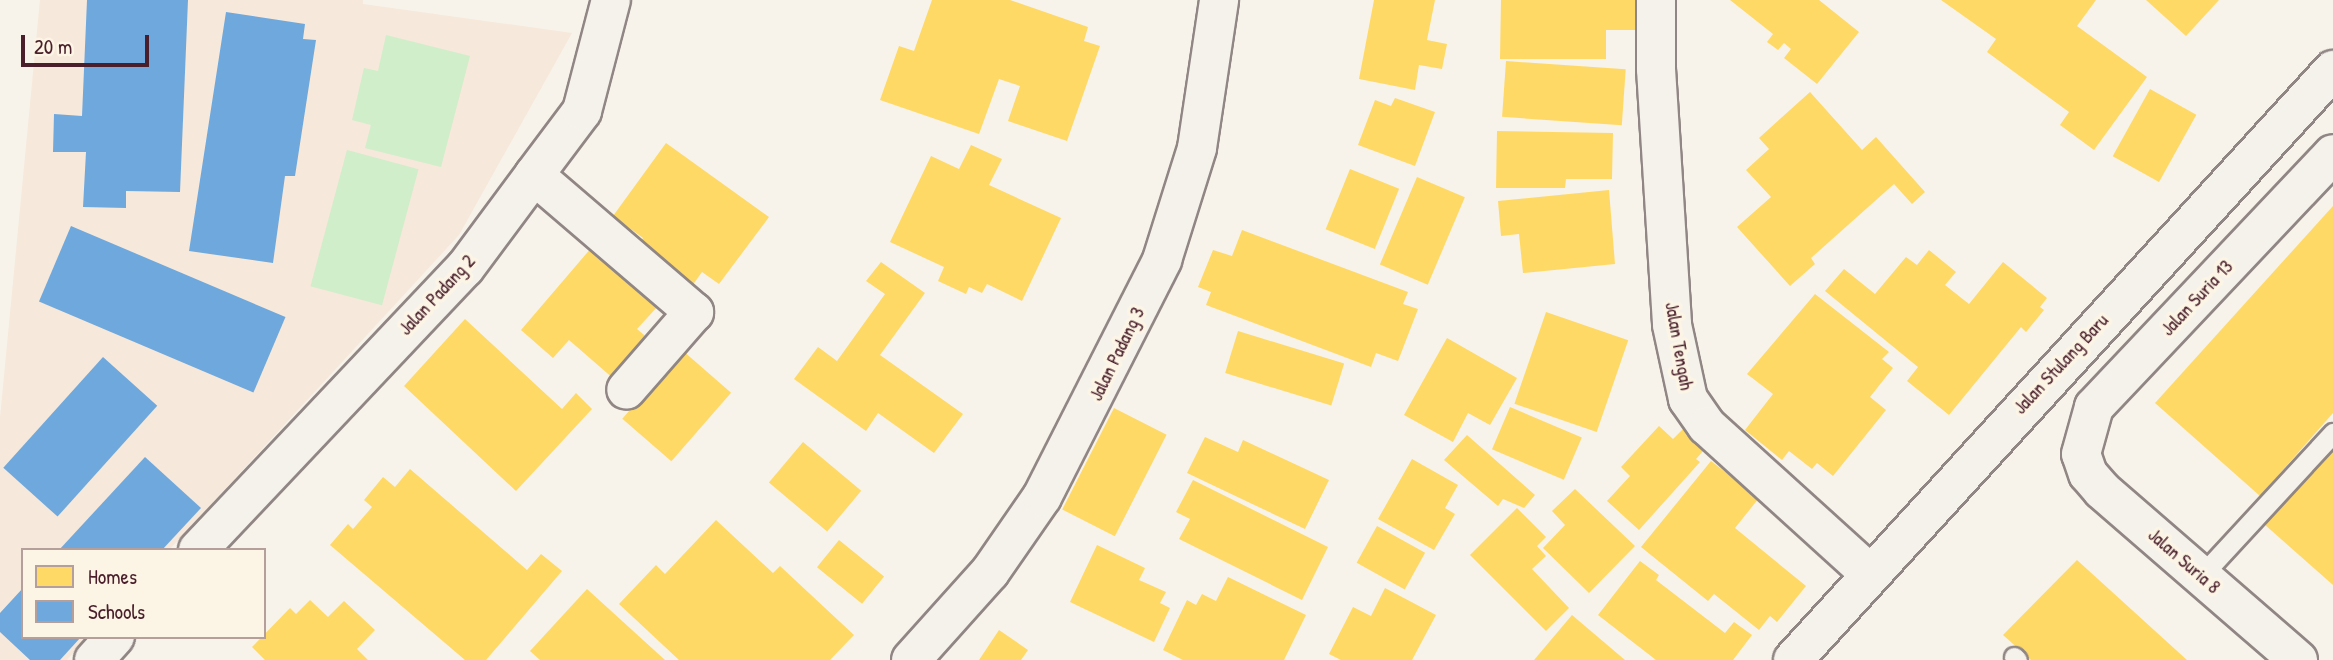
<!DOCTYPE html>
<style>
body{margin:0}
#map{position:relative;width:2333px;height:660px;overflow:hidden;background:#f7f3ea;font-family:"Patrick Hand",sans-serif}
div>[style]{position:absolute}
.built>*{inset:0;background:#f6e8da}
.green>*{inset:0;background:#cfeec9;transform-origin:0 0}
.homes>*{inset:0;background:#ffd966;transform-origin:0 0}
.schools>*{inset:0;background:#6fa8dc;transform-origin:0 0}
.roads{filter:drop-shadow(2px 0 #908684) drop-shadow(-2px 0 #908684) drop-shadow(0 2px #908684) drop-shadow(0 -2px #908684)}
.service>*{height:19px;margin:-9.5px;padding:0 9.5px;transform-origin:9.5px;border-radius:9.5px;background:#f5f2ec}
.minor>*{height:38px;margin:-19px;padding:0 19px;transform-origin:19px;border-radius:19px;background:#f5f2ec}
.primary>*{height:38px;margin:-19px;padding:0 19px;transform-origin:19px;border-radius:19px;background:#f5f2ec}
span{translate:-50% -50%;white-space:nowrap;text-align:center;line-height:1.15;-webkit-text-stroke:7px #fcf5e5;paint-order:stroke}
.street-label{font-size:19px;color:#4a1f2b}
.legend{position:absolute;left:21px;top:548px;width:245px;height:91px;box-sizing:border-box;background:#fcf5e5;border:2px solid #b59f9b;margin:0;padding:9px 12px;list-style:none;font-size:21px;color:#4a1f2b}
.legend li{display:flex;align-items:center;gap:14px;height:35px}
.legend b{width:35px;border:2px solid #b59f9b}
.scale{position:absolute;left:21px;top:35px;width:128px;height:32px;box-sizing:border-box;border:4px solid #4a1f2b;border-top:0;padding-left:9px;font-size:21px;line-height:24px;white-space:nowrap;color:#4a1f2b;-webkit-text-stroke:5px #fcf5e5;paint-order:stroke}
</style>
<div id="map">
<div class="built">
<i style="clip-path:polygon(40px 0,363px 0,363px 4px,572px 33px,459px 235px,169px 550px,23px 550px,23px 637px,88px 637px,67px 660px,0 660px,0 418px)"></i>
</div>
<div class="green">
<i style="clip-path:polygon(386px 35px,470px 56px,441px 167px,365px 148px,371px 125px,352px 120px,364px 68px,378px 71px)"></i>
<i style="left:347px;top:150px;width:74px;height:141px;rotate:15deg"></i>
</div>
<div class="homes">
<i style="clip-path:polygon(932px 0,1010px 0,1088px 27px,1084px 41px,1100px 46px,1067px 141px,1008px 121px,1020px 86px,999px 79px,979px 134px,880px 100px,899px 46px,914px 51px)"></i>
<i style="clip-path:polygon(1374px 0,1435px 0,1427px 40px,1447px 44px,1442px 69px,1419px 65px,1415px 90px,1359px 79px)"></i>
<i style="clip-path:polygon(1501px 0,1639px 0,1638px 30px,1606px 30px,1606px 59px,1500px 59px)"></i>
<i style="clip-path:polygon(1730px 0,1819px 0,1859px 32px,1817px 84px,1784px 58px,1791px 49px,1784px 43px,1778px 50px,1767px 42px,1773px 34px)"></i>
<i style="clip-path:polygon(1941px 0,2096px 0,2077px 26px,2147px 77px,2094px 150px,2060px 125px,2069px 112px,1987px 52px,1996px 39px)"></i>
<i style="clip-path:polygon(2146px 0,2219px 0,2186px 36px)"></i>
<i style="left:1506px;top:61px;width:120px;height:56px;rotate:4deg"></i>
<i style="left:2150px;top:89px;width:53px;height:77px;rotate:29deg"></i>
<i style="clip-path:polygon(1810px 92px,1862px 150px,1876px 137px,1925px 192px,1912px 204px,1894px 184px,1811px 258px,1815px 264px,1790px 286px,1737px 227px,1771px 197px,1746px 170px,1769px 149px,1759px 138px)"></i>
<i style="clip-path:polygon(1395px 98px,1435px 112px,1415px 166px,1358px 145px,1375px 100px,1391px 106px)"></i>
<i style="clip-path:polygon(1497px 131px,1613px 133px,1612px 179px,1566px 179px,1565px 188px,1496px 188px)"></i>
<i style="clip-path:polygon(666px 143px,769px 217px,719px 284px,702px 272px,692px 286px,637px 247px,643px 238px,613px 216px)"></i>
<i style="clip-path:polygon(971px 145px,1002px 159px,989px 185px,1061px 218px,1022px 301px,987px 284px,982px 293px,969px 287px,966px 294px,938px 281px,944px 267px,890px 242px,931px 156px,959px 169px)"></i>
<i style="left:1350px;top:169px;width:53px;height:65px;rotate:22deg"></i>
<i style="left:1417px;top:177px;width:52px;height:95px;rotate:23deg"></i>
<i style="clip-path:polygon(1609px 190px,1615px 264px,1523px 273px,1519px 234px,1501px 236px,1498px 201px)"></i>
<i style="clip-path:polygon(2333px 206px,2333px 413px,2260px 496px,2155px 403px)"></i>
<i style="clip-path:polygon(1242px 230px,1408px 292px,1403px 304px,1418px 309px,1398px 361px,1376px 353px,1371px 367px,1206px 305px,1211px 292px,1198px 287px,1213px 250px,1232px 256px)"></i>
<i style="clip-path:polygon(592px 247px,658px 306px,637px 329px,650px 340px,615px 380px,569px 340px,553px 358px,521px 330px)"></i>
<i style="clip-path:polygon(1929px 250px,1956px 272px,1945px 285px,1969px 304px,2003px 262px,2047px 298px,2040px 307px,2044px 310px,2026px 332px,2021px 327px,1949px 415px,1907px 381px,1918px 367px,1825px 291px,1844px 269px,1875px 294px,1906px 257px,1917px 265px)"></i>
<i style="clip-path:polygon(881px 262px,925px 293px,880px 355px,963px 414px,934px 453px,878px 413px,866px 431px,794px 379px,818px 347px,837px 361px,885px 294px,866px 281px)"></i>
<i style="clip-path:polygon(1815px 294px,1889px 352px,1882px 359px,1893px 368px,1870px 397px,1886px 410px,1833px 476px,1817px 463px,1812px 469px,1789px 451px,1782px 460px,1745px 430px,1773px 394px,1747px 374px)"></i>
<i style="left:1546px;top:312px;width:87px;height:97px;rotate:19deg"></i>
<i style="clip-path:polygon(465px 319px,562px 409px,576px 393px,592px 409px,516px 491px,404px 386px)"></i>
<i style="left:1238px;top:331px;width:111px;height:44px;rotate:17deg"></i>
<i style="clip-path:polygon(1447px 338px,1517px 378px,1490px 425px,1468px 413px,1453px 442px,1404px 415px)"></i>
<i style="left:682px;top:350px;width:65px;height:91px;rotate:41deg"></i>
<i style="left:1510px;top:407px;width:78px;height:46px;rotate:23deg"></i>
<i style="left:1114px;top:408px;width:59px;height:114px;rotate:27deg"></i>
<i style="clip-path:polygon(1659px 426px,1673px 439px,1683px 429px,1705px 449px,1696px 459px,1700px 462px,1639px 530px,1607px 501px,1630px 476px,1621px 467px)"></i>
<i style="clip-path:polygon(1467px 435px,1535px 495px,1524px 508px,1503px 499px,1498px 506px,1444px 460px)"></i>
<i style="clip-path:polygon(1205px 437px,1238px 452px,1243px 440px,1329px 480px,1305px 529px,1187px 473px)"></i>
<i style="left:803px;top:442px;width:76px;height:53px;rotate:40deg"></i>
<i style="clip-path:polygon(2333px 447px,2333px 585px,2264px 524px)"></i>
<i style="clip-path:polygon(1412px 459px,1458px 485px,1445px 508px,1455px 514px,1434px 550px,1378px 519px)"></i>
<i style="clip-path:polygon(1711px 461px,1759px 498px,1735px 528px,1806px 586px,1777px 622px,1770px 616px,1759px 630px,1714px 594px,1708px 601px,1641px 547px)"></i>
<i style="clip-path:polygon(410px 469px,527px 570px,541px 554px,562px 571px,486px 660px,465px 660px,330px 545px,348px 524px,353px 529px,372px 507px,364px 500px,383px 477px,395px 487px)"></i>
<i style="clip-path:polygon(1193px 480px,1328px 547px,1302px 600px,1179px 539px,1190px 519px,1176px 512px)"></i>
<i style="clip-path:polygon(1575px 489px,1635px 546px,1589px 593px,1543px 548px,1565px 525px,1552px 511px)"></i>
<i style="clip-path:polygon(1517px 508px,1546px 537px,1537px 546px,1546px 556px,1532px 569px,1569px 608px,1546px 631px,1470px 555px)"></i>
<i style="clip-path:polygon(716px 520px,773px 573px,780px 566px,854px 635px,830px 660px,679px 660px,619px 604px,656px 565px,665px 574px)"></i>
<i style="left:1377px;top:526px;width:55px;height:42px;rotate:29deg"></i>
<i style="left:839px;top:540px;width:58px;height:35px;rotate:39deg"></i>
<i style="clip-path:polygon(1097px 545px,1145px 568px,1139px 580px,1166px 592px,1160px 603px,1170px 608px,1154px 642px,1070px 602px)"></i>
<i style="clip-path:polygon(2077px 560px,2187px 660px,2031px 660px,2003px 635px)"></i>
<i style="clip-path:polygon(1640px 561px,1659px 575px,1656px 580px,1725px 633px,1734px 622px,1752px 635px,1733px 660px,1656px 660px,1598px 615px)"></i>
<i style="clip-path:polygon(1228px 577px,1306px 615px,1284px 660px,1183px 660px,1163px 650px,1187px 600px,1196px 605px,1202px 594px,1216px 601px)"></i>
<i style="clip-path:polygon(1385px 588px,1436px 615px,1412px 660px,1341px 660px,1329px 654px,1353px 607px,1371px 616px)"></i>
<i style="clip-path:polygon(587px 589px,665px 660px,540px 660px,530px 651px)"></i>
<i style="clip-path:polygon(310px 600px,328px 617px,344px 601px,375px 630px,357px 649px,368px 660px,265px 660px,252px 647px,290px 608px,296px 614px)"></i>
<i style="clip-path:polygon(1572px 615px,1625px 660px,1534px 660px)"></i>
<i style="clip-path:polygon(999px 630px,1028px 650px,1021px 660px,979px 660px)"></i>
</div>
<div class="schools">
<i style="clip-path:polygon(87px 0,188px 0,180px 192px,126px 191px,126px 208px,83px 207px,86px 152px,53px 152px,54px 114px,82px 116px)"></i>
<i style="clip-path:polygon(226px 12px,305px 24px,303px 39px,316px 40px,295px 176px,285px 176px,273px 263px,189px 251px)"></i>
<i style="left:71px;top:226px;width:233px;height:82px;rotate:23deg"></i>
<i style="left:103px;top:357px;width:73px;height:149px;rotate:42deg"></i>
<i style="clip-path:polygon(145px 457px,201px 508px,162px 550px,59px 550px)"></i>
<i style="clip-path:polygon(23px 588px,23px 637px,81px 637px,60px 660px,30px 660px,0 632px,0 613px)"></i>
</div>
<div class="roads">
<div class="service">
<i style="left:2201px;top:576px;width:195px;rotate:-47.3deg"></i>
<i style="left:2014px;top:657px;width:4px;rotate:45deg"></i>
</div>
<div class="minor">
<i style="left:1656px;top:0;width:69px;rotate:90deg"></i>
<i style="left:1656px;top:69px;width:256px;rotate:86.4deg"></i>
<i style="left:1672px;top:325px;width:76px;rotate:77.8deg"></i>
<i style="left:1688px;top:399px;width:33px;rotate:55deg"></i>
<i style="left:1707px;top:426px;width:219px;rotate:42.2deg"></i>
<i style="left:534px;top:175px;width:211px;rotate:40.6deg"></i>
<i style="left:694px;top:312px;width:103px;rotate:131.1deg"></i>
<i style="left:198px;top:550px;width:388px;rotate:-46.6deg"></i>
<i style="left:465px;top:268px;width:116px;rotate:-53.4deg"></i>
<i style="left:534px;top:175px;width:80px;rotate:-53.1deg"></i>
<i style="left:582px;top:111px;width:115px;rotate:-75.4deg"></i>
<i style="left:94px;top:660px;width:31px;rotate:-48deg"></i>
<i style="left:911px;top:660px;width:118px;rotate:-48.1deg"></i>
<i style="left:990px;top:572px;width:91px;rotate:-55.3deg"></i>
<i style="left:1042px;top:497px;width:266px;rotate:-63.1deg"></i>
<i style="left:1162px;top:260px;width:117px;rotate:-72.6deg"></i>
<i style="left:1197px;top:148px;width:150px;rotate:-81.5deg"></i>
<i style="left:2298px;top:660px;width:259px;rotate:-139.1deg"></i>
<i style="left:2102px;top:490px;width:21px;rotate:-131deg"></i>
<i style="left:2088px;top:474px;width:21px;rotate:-109deg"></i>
<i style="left:2081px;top:454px;width:49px;rotate:-74.5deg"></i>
<i style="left:2094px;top:407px;width:348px;rotate:-46.6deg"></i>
</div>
<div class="primary">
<i style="left:1793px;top:660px;width:800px;rotate:-47.53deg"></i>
</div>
</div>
<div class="street-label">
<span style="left:437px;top:295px;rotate:-47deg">Jalan Padang 2</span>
<span style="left:2197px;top:298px;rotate:-47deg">Jalan Suria 13</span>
<span style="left:1679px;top:346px;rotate:80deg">Jalan Tengah</span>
<span style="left:1117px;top:354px;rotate:-64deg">Jalan Padang 3</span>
<span style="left:2061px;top:364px;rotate:-47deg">Jalan Stulang Baru</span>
<span style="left:2184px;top:561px;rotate:41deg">Jalan Suria 8</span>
</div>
<ul class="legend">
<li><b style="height:19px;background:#ffd966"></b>Homes</li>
<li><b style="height:19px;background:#6fa8dc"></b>Schools</li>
</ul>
<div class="scale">20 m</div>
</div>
